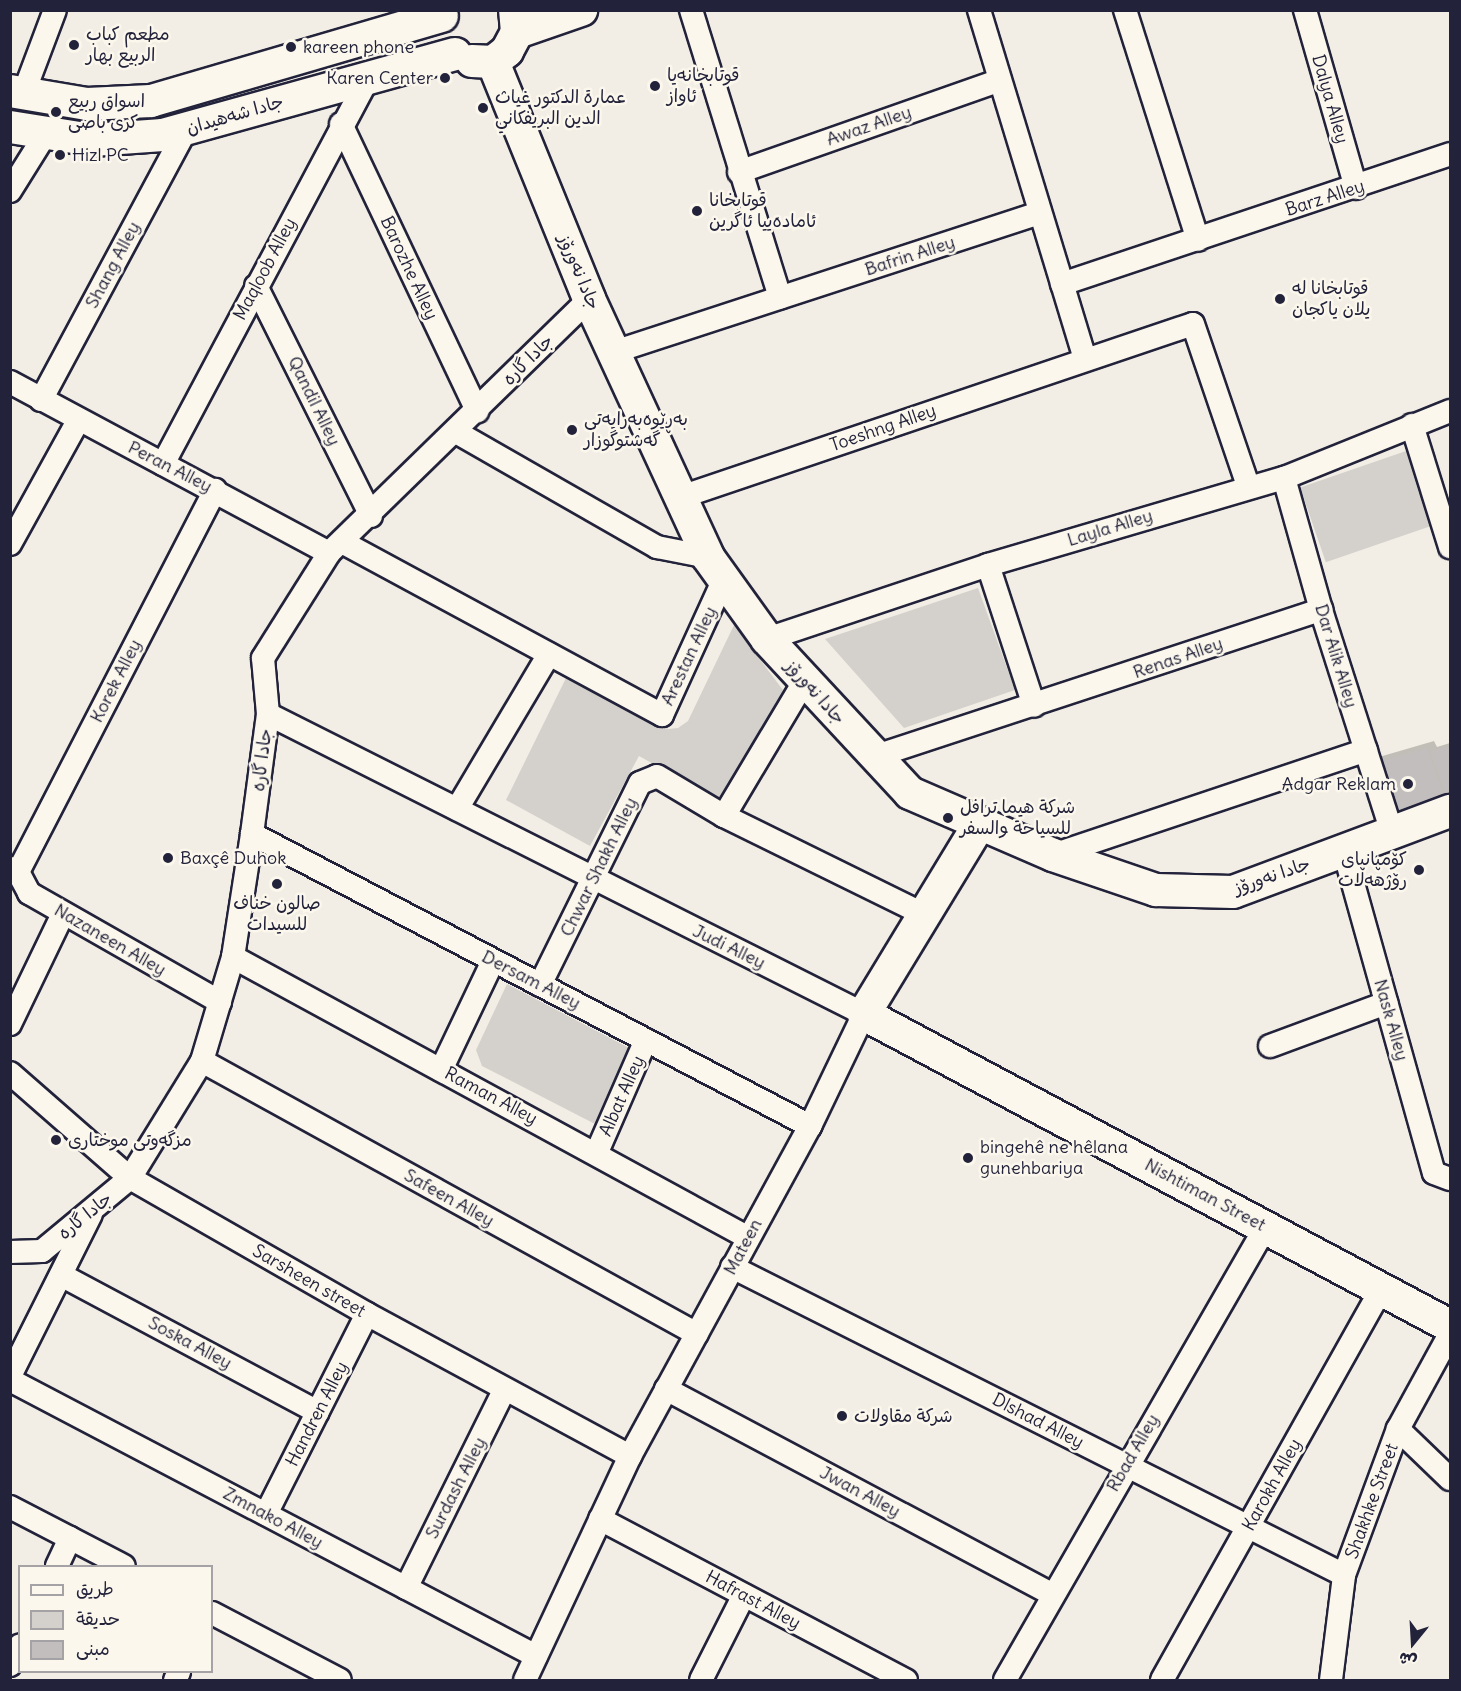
<!DOCTYPE html>
<meta charset="utf-8">
<style>
body{margin:0}
#map{position:relative;width:1461px;height:1691px;overflow:hidden;background:#f2eee5;font-family:Delius,"Playpen Sans Arabic",sans-serif}
div>[style]{position:absolute}
.green>*{inset:0;background:#d4d1cc;transform-origin:0 0}
.shadow>*{inset:0;background:#0003}
.building>*{inset:0;background:#c2bebe}
.roads{filter:drop-shadow(2px 0 #22223b) drop-shadow(-2px 0 #22223b) drop-shadow(0 2px #22223b) drop-shadow(0 -2px #22223b)}
.street>*{height:22px;margin:-11px;padding:0 11px;transform-origin:11px;border-radius:11px;background:#fbf7ec}
.secondary>*{height:32px;margin:-16px;padding:0 16px;transform-origin:16px;border-radius:16px;background:#fbf7ec}
.dots>*{width:16px;height:16px;translate:-50% -50%;box-sizing:border-box;border:3px solid #fbf7ec;border-radius:50%}
span{translate:-50% -50%;white-space:nowrap;text-align:center;line-height:1.15;-webkit-text-stroke:5px #fbf7ec;paint-order:stroke}
.poi-label{font-size:18px;color:#22223b}
.left{translate:0 -50%;text-align:left}
.right{translate:-100% -50%;text-align:right}
.street-label{font-size:18px;color:#22223b}
.frame{position:absolute;inset:0;border:12px solid #22223b;pointer-events:none}
.legend{position:absolute;left:18px;top:1565px;width:195px;height:108px;box-sizing:border-box;background:#fbf7ec;border:2px solid #a4a2a5;margin:0;padding:8px 10px;list-style:none;font-size:18px;color:#22223b}
.legend li{display:flex;align-items:center;gap:12px;height:30px}
.legend b{width:30px;border:2px solid #a4a2a5}
.north{position:absolute;left:1383px;top:1613px;width:60px;height:60px;-webkit-text-stroke:4px #fbf7ec;paint-order:stroke;rotate:198deg;font-size:16px;font-weight:700;line-height:24px;text-align:center;color:#22223b}
.north::after{content:'';display:block;margin:auto;width:21px;height:27px;background:#22223b;clip-path:polygon(50% 0,100% 100%,50% 72%,0 100%)}
</style>
<div id="map">
<div class="green">
<i style="left:1406px;top:451px;width:79px;height:112px;rotate:71deg"></i>
<i style="clip-path:polygon(978px 588px,1015px 690px,904px 728px,825px 639px)"></i>
<i style="clip-path:polygon(734px 625px,783px 690px,720px 801px,639px 756px,590px 846px,506px 800px,567px 676px,668px 729px,678px 728px,688px 721px)"></i>
<i style="clip-path:polygon(507px 984px,633px 1050px,595px 1124px,482px 1066px,476px 1050px)"></i>
</div>
<div class="shadow">
<i style="clip-path:polygon(1434px 741px,1437px 747px,1450px 743px,1450px 802px,1392px 828px,1379px 757px)"></i>
</div>
<div class="building">
<i style="clip-path:polygon(1450px 746px,1450px 805px,1430px 751px)"></i>
<i style="clip-path:polygon(1427px 748px,1447px 804px,1391px 830px,1370px 765px)"></i>
</div>
<div class="roads">
<div class="street">
<i style="left:691px;top:10px;width:301px;rotate:72.8deg"></i>
<i style="left:979px;top:10px;width:364px;rotate:73.1deg"></i>
<i style="left:1125px;top:10px;width:241px;rotate:72.4deg"></i>
<i style="left:1305px;top:10px;width:185px;rotate:74deg"></i>
<i style="left:23px;top:95px;width:91px;rotate:-69.4deg"></i>
<i style="left:341px;top:124px;width:318px;rotate:64.6deg"></i>
<i style="left:739px;top:172px;width:275px;rotate:-19.4deg"></i>
<i style="left:10px;top:191px;width:66px;rotate:-58deg"></i>
<i style="left:1062px;top:284px;width:409px;rotate:-18.5deg"></i>
<i style="left:256px;top:286px;width:257px;rotate:63.4deg"></i>
<i style="left:614px;top:352px;width:447px;rotate:-18.1deg"></i>
<i style="left:10px;top:382px;width:362px;rotate:28.2deg"></i>
<i style="left:41px;top:400px;width:306px;rotate:-61.8deg"></i>
<i style="left:1412px;top:425px;width:128px;rotate:72.7deg"></i>
<i style="left:456px;top:432px;width:232px;rotate:29.8deg"></i>
<i style="left:657px;top:547px;width:52px;rotate:11.1deg"></i>
<i style="left:163px;top:464px;width:439px;rotate:-62deg"></i>
<i style="left:1284px;top:478px;width:137px;rotate:74.3deg"></i>
<i style="left:1321px;top:610px;width:234px;rotate:72.3deg"></i>
<i style="left:681px;top:497px;width:540px;rotate:-18.67deg"></i>
<i style="left:1193px;top:324px;width:171px;rotate:71.2deg"></i>
<i style="left:342px;top:542px;width:364px;rotate:28.4deg"></i>
<i style="left:662px;top:715px;width:149px;rotate:-65.5deg"></i>
<i style="left:10px;top:544px;width:141px;rotate:-61.1deg"></i>
<i style="left:988px;top:565px;width:148px;rotate:71.9deg"></i>
<i style="left:767px;top:639px;width:233px;rotate:-18.5deg"></i>
<i style="left:988px;top:565px;width:309px;rotate:-16.4deg"></i>
<i style="left:1284px;top:478px;width:179px;rotate:-22deg"></i>
<i style="left:268px;top:714px;width:667px;rotate:26.72deg"></i>
<i style="left:864px;top:1014px;width:124px;rotate:115.7deg"></i>
<i style="left:810px;top:1126px;width:376px;rotate:118.6deg"></i>
<i style="left:630px;top:1456px;width:247px;rotate:115.1deg"></i>
<i style="left:873px;top:757px;width:472px;rotate:-18.2deg"></i>
<i style="left:457px;top:809px;width:180px;rotate:-59.3deg"></i>
<i style="left:724px;top:816px;width:158px;rotate:-59.2deg"></i>
<i style="left:252px;top:834px;width:630px;rotate:27.62deg"></i>
<i style="left:1344px;top:851px;width:334px;rotate:74.4deg"></i>
<i style="left:1434px;top:1173px;width:17px;rotate:21deg"></i>
<i style="left:1053px;top:855px;width:330px;rotate:-18.5deg"></i>
<i style="left:10px;top:868px;width:9px;rotate:27deg"></i>
<i style="left:18px;top:872px;width:24px;rotate:62deg"></i>
<i style="left:29px;top:893px;width:220px;rotate:29.7deg"></i>
<i style="left:18px;top:872px;width:430px;rotate:-62.7deg"></i>
<i style="left:233px;top:957px;width:585px;rotate:28.58deg"></i>
<i style="left:540px;top:985px;width:225px;rotate:-63.7deg"></i>
<i style="left:640px;top:783px;width:18px;rotate:-22deg"></i>
<i style="left:657px;top:776px;width:78px;rotate:30.8deg"></i>
<i style="left:724px;top:816px;width:224px;rotate:26.2deg"></i>
<i style="left:10px;top:1024px;width:122px;rotate:-64.3deg"></i>
<i style="left:1270px;top:1046px;width:124px;rotate:-20.3deg"></i>
<i style="left:202px;top:1061px;width:565px;rotate:28.88deg"></i>
<i style="left:441px;top:1070px;width:121px;rotate:-64.5deg"></i>
<i style="left:10px;top:1073px;width:159px;rotate:41.2deg"></i>
<i style="left:130px;top:1178px;width:273px;rotate:29.8deg"></i>
<i style="left:367px;top:1314px;width:299px;rotate:28.4deg"></i>
<i style="left:597px;top:1152px;width:122px;rotate:-66.4deg"></i>
<i style="left:10px;top:1252px;width:32px;rotate:-2deg"></i>
<i style="left:42px;top:1251px;width:114px;rotate:-39.7deg"></i>
<i style="left:130px;top:1178px;width:137px;rotate:-58.4deg"></i>
<i style="left:202px;top:1061px;width:109px;rotate:-73.4deg"></i>
<i style="left:233px;top:957px;width:124px;rotate:-81.2deg"></i>
<i style="left:252px;top:834px;width:121px;rotate:-82.4deg"></i>
<i style="left:268px;top:714px;width:56px;rotate:-95.1deg"></i>
<i style="left:263px;top:658px;width:124px;rotate:-57.8deg"></i>
<i style="left:329px;top:553px;width:363px;rotate:-44.3deg"></i>
<i style="left:732px;top:1267px;width:685px;rotate:26.71deg"></i>
<i style="left:61px;top:1275px;width:291px;rotate:28.1deg"></i>
<i style="left:10px;top:1376px;width:181px;rotate:-63.4deg"></i>
<i style="left:10px;top:1380px;width:594px;rotate:27.69deg"></i>
<i style="left:666px;top:1389px;width:438px;rotate:28deg"></i>
<i style="left:1398px;top:1429px;width:72px;rotate:43.9deg"></i>
<i style="left:10px;top:1507px;width:128px;rotate:27.4deg"></i>
<i style="left:266px;top:1514px;width:224px;rotate:-63.2deg"></i>
<i style="left:600px;top:1519px;width:346px;rotate:27.8deg"></i>
<i style="left:57px;top:1566px;width:31px;rotate:-65deg"></i>
<i style="left:406px;top:1588px;width:222px;rotate:-63.6deg"></i>
<i style="left:212px;top:1613px;width:144px;rotate:27.6deg"></i>
<i style="left:10px;top:1665px;width:22px;rotate:-63deg"></i>
<i style="left:175px;top:1680px;width:9px;rotate:-63deg"></i>
<i style="left:701px;top:1680px;width:95px;rotate:-63.2deg"></i>
<i style="left:1005px;top:1680px;width:521px;rotate:-60.09deg"></i>
<i style="left:1162px;top:1680px;width:447px;rotate:-60.7deg"></i>
<i style="left:1331px;top:1680px;width:106px;rotate:-82.9deg"></i>
<i style="left:1344px;top:1575px;width:156px;rotate:-69.7deg"></i>
<i style="left:1398px;top:1429px;width:108px;rotate:-61.3deg"></i>
</div>
<div class="secondary">
<i style="left:517px;top:32px;width:68px;rotate:-19deg"></i>
<i style="left:472px;top:61px;width:21px;rotate:3deg"></i>
<i style="left:493px;top:62px;width:18px;rotate:-38deg"></i>
<i style="left:507px;top:51px;width:21px;rotate:-62deg"></i>
<i style="left:517px;top:32px;width:22px;rotate:-95deg"></i>
<i style="left:493px;top:62px;width:256px;rotate:67.9deg"></i>
<i style="left:589px;top:299px;width:284px;rotate:65.2deg"></i>
<i style="left:708px;top:557px;width:101px;rotate:54.3deg"></i>
<i style="left:767px;top:639px;width:210px;rotate:47.1deg"></i>
<i style="left:910px;top:793px;width:156px;rotate:23.4deg"></i>
<i style="left:1053px;top:855px;width:109px;rotate:18.8deg"></i>
<i style="left:1156px;top:890px;width:77px;rotate:1.5deg"></i>
<i style="left:1233px;top:892px;width:232px;rotate:-20.5deg"></i>
<i style="left:10px;top:91px;width:78px;rotate:9.6deg"></i>
<i style="left:87px;top:104px;width:64px;rotate:-2.7deg"></i>
<i style="left:151px;top:101px;width:303px;rotate:-16.3deg"></i>
<i style="left:10px;top:127px;width:83px;rotate:9deg"></i>
<i style="left:92px;top:140px;width:71px;rotate:-4deg"></i>
<i style="left:163px;top:135px;width:303px;rotate:-15.5deg"></i>
<i style="left:980px;top:823px;width:223px;rotate:121.3deg"></i>
<i style="left:864px;top:1014px;width:664px;rotate:28.03deg"></i>
</div>
</div>
<div class="dots">
<i style="left:74px;top:45px;background:#22223b"></i>
<i style="left:291px;top:47px;background:#22223b"></i>
<i style="left:445px;top:78px;background:#22223b"></i>
<i style="left:655px;top:86px;background:#22223b"></i>
<i style="left:483px;top:108px;background:#22223b"></i>
<i style="left:56px;top:112px;background:#22223b"></i>
<i style="left:60px;top:155px;background:#22223b"></i>
<i style="left:697px;top:211px;background:#22223b"></i>
<i style="left:1280px;top:299px;background:#22223b"></i>
<i style="left:572px;top:430px;background:#22223b"></i>
<i style="left:1408px;top:784px;background:#22223b"></i>
<i style="left:948px;top:818px;background:#22223b"></i>
<i style="left:168px;top:858px;background:#22223b"></i>
<i style="left:1419px;top:870px;background:#22223b"></i>
<i style="left:277px;top:884px;background:#22223b"></i>
<i style="left:56px;top:1140px;background:#22223b"></i>
<i style="left:968px;top:1158px;background:#22223b"></i>
<i style="left:842px;top:1416px;background:#22223b"></i>
</div>
<div class="poi-label">
<span class="left" style="left:86px;top:45px">مطعم كباب<br>الربيع بهار</span>
<span class="left" style="left:303px;top:47px">kareen phone</span>
<span class="left" style="left:667px;top:86px">قوتابخانەیا<br>ئاواز</span>
<span class="right" style="left:433px;top:78px">Karen Center</span>
<span class="left" style="left:495px;top:108px">عمارة الدكتور غياث<br>الدين البريفكاني</span>
<span class="left" style="left:68px;top:112px">اسواق ربيع<br>كرى باصى</span>
<span class="left" style="left:72px;top:155px">Hizl PC</span>
<span class="left" style="left:709px;top:211px">قوتابخانا<br>ئامادەییا ئاگرین</span>
<span class="left" style="left:1292px;top:299px">قوتابخانا له<br>يلان ياكجان</span>
<span class="left" style="left:584px;top:430px">بەڕێوەبەرایەتی<br>گەشتوگوزار</span>
<span class="right" style="left:1396px;top:784px">Adgar Reklam</span>
<span class="left" style="left:960px;top:818px">شركة هيما ترافل<br>للسياحة والسفر</span>
<span class="left" style="left:180px;top:858px">Baxçê Duhok</span>
<span class="right" style="left:1407px;top:870px">کۆمپانیای<br>رۆژهەڵات</span>
<span style="left:277px;top:914px">صالون خناف<br>للسيدات</span>
<span class="left" style="left:68px;top:1140px">مزگەوتی موختاری</span>
<span class="left" style="left:980px;top:1158px">bingehê ne hêlana<br>gunehbariya</span>
<span class="left" style="left:854px;top:1416px">شركة مقاولات</span>
</div>
<div class="street-label">
<span style="left:1330px;top:99px;rotate:74deg">Dalya Alley</span>
<span style="left:235px;top:115px;rotate:-16deg">جادا شەهیدان</span>
<span style="left:869px;top:126px;rotate:-19deg">Awaz Alley</span>
<span style="left:1325px;top:198px;rotate:-18deg">Barz Alley</span>
<span style="left:910px;top:256px;rotate:-18deg">Bafrin Alley</span>
<span style="left:113px;top:265px;rotate:-62deg">Shang Alley</span>
<span style="left:409px;top:268px;rotate:65deg">Barozhe Alley</span>
<span style="left:265px;top:269px;rotate:-62deg">Maqloob Alley</span>
<span style="left:579px;top:272px;rotate:67deg">جادا نەورۆز</span>
<span style="left:528px;top:360px;rotate:-45deg">جادا گارە</span>
<span style="left:314px;top:401px;rotate:64deg">Qandil Alley</span>
<span style="left:883px;top:428px;rotate:-19deg">Toeshng Alley</span>
<span style="left:170px;top:467px;rotate:27deg">Peran Alley</span>
<span style="left:1110px;top:528px;rotate:-17deg">Layla Alley</span>
<span style="left:689px;top:656px;rotate:-65deg">Arestan Alley</span>
<span style="left:1336px;top:656px;rotate:73deg">Dar Alik Alley</span>
<span style="left:1178px;top:658px;rotate:-19deg">Renas Alley</span>
<span style="left:116px;top:681px;rotate:-63deg">Korek Alley</span>
<span style="left:815px;top:692px;rotate:48deg">جادا نەورۆز</span>
<span style="left:262px;top:760px;rotate:-83deg">جادا گارە</span>
<span style="left:599px;top:867px;rotate:-64deg">Chwar Shakh Alley</span>
<span style="left:1272px;top:876px;rotate:-19deg">جادا نەورۆز</span>
<span style="left:110px;top:940px;rotate:30deg">Nazaneen Alley</span>
<span style="left:729px;top:947px;rotate:26deg">Judi Alley</span>
<span style="left:531px;top:980px;rotate:27deg">Dersam Alley</span>
<span style="left:1391px;top:1020px;rotate:74deg">Nask Alley</span>
<span style="left:491px;top:1096px;rotate:28deg">Raman Alley</span>
<span style="left:622px;top:1096px;rotate:-66deg">Albat Alley</span>
<span style="left:1205px;top:1195px;rotate:28deg">Nishtiman Street</span>
<span style="left:449px;top:1198px;rotate:29deg">Safeen Alley</span>
<span style="left:85px;top:1216px;rotate:-39deg">جادا گارە</span>
<span style="left:743px;top:1247px;rotate:-62deg">Mateen</span>
<span style="left:309px;top:1281px;rotate:30deg">Sarsheen street</span>
<span style="left:190px;top:1343px;rotate:28deg">Soska Alley</span>
<span style="left:317px;top:1414px;rotate:-63deg">Handren Alley</span>
<span style="left:1038px;top:1421px;rotate:27deg">Dlshad Alley</span>
<span style="left:1133px;top:1453px;rotate:-60deg">Rbad Alley</span>
<span style="left:1272px;top:1485px;rotate:-61deg">Karokh Alley</span>
<span style="left:456px;top:1488px;rotate:-63deg">Surdash Alley</span>
<span style="left:860px;top:1492px;rotate:28deg">Jwan Alley</span>
<span style="left:1372px;top:1501px;rotate:-70deg">Shakhke Street</span>
<span style="left:273px;top:1518px;rotate:28deg">Zmnako Alley</span>
<span style="left:753px;top:1600px;rotate:28deg">Hafrast Alley</span>
</div>
<div class="frame"></div>
<ul class="legend">
<li><b style="height:8px;background:#fbf7ec"></b>طريق</li>
<li><b style="height:16px;background:#d4d1cc"></b>حديقة</li>
<li><b style="height:16px;background:#c2bebe"></b>مبنى</li>
</ul>
<div class="north">ش</div>
</div>
